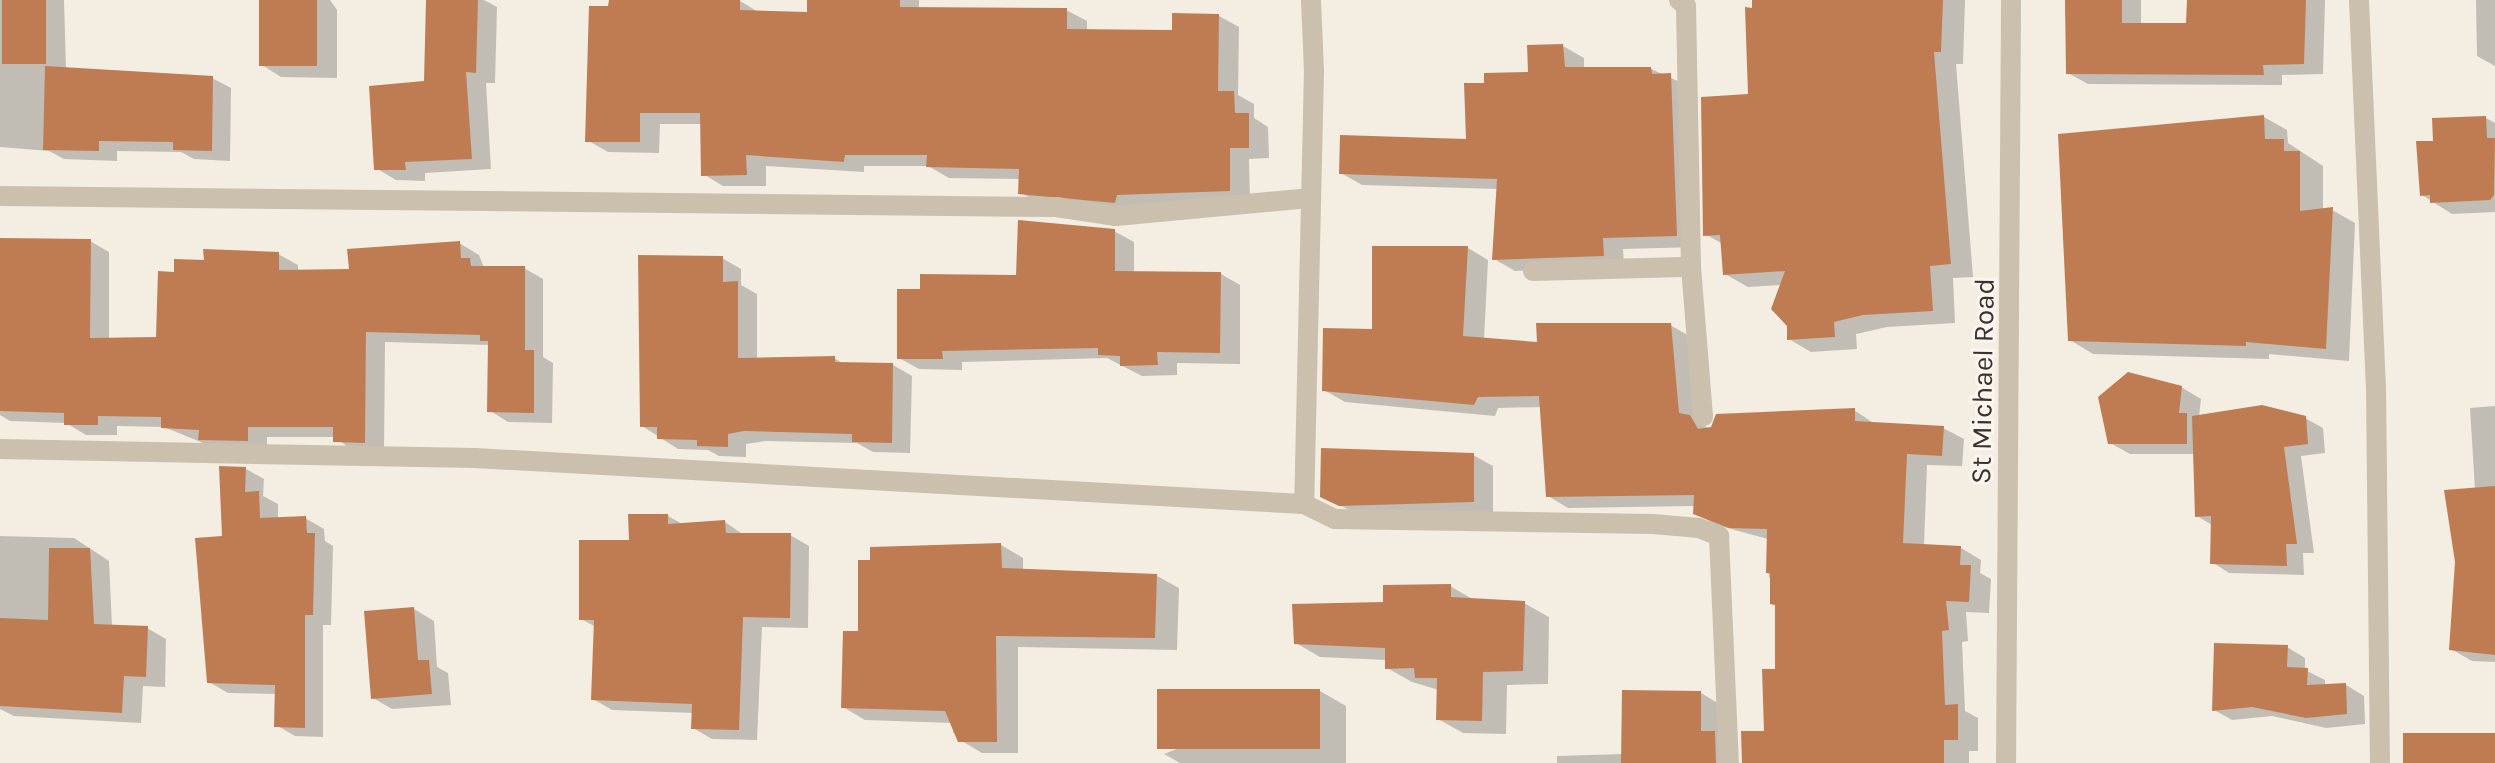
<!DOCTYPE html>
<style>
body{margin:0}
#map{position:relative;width:2495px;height:763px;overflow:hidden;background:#f3ede2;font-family:Karla,sans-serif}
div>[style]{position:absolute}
.shadow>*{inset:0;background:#0003}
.building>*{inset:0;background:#bf7c53;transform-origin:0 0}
.minor>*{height:20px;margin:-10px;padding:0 10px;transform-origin:10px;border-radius:10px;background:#cbbfae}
span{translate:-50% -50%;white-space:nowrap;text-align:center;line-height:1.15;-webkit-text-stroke:6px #faf6ef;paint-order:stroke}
.street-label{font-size:28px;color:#3a322c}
</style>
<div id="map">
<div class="shadow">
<i style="clip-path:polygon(0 0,64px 0,66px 69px,212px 78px,231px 88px,230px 161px,194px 159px,181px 152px,117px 151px,117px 161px,64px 159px,49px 151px,0 147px)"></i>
<i style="clip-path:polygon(261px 0,330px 0,337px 10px,337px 78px,281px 77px,262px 65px)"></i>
<i style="clip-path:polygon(428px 0,484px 0,497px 7px,495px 83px,486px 83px,491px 169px,425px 173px,425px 181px,396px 180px,376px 168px,426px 83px)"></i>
<i style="clip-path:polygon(611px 0,740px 1px,760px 13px,809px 14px,809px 0,919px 0,919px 9px,1066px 10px,1087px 21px,1087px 31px,1174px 32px,1219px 16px,1239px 27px,1238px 95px,1254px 104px,1254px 118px,1268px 127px,1269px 158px,1249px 159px,1250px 202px,1135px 213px,1041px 204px,1020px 192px,1021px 179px,949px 178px,928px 166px,864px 166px,864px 172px,766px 166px,766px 186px,723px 186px,703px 174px,702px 124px,660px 124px,659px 153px,608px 152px,587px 140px)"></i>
<i style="clip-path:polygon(1754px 0,1965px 0,1963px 64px,1956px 64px,1973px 277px,1953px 278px,1955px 323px,1887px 327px,1856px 334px,1857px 349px,1811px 352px,1789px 339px,1782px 285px,1748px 287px,1725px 274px,1723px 244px,1705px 234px,1750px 96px)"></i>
<i style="clip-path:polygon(2065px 0,2141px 0,2141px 25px,2188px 25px,2189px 0,2325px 0,2323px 74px,2282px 75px,2282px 85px,2088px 84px,2068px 73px)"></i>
<i style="clip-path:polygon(2476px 0,2495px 0,2495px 66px,2477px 56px)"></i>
<i style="clip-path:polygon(1563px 46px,1584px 58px,1584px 69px,1651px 69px,1691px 87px,1697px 247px,1623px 249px,1624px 267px,1515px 271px,1494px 259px,1498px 189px,1362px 185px,1341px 173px,1468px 141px,1486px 85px,1530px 74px)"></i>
<i style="clip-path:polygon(2264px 117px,2287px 130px,2288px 143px,2323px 166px,2323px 211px,2332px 210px,2355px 223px,2349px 361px,2269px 354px,2269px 359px,2093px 354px,2070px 340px)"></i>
<i style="clip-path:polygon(2486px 118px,2495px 123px,2495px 212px,2452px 214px,2422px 195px,2435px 143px)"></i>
<i style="clip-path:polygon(1020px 222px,1114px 231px,1134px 242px,1134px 273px,1221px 274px,1240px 285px,1240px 364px,1177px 363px,1177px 375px,1142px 376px,1107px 358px,962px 362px,962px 370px,919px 369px,899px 358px,922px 291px,1018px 277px)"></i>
<i style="clip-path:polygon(0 240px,90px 241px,109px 252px,109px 340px,157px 339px,176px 274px,206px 263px,278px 254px,298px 265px,298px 271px,351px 271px,459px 243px,479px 255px,484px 268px,524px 268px,543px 279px,543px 357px,553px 363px,552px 423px,508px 422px,489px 410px,490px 345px,385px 342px,384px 453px,354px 452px,335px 437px,267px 437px,267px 451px,220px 450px,164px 427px,117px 426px,117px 435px,86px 435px,66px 423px,10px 421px,0 415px)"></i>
<i style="clip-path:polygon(1468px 248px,1488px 260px,1484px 340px,1539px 344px,1670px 325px,1691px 337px,1699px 423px,1710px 429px,1854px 410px,1875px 424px,1943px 428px,1964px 439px,1962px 466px,1927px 465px,1924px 546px,1961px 548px,1981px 560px,1980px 573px,1991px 579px,1989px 613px,1966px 612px,1968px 641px,1962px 642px,1965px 711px,1978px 718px,1978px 751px,1969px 751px,1969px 763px,1750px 763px,1766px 733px,1777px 671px,1777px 606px,1768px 572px,1768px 539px,1716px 525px,1695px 513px,1695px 506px,1568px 508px,1548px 496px,1542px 407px,1498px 408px,1495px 416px,1345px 402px,1324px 390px,1374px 331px)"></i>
<i style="clip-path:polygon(722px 258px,741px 269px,741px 285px,757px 294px,757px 360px,834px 358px,844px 364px,893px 365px,912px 376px,910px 453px,873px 452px,857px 443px,765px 441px,746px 444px,746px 457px,719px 456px,708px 450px,678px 449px,642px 426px)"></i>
<i style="clip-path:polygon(2181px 387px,2201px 399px,2199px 417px,2305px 418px,2323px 428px,2325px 453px,2301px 456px,2314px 553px,2303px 553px,2304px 575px,2229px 573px,2212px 562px,2212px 525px,2197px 516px,2195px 454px,2130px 454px,2110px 443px)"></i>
<i style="clip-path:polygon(2495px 406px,2495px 662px,2472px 661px,2451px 649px,2457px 562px,2475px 490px,2470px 408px)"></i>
<i style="clip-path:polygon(1473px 455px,1493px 466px,1493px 512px,1361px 516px,1322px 496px)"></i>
<i style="clip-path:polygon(246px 469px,264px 479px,263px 496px,278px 504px,278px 519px,305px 518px,324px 529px,325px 541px,333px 546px,331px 625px,323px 625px,323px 737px,295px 736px,276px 725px,277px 694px,228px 693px,209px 682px,224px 538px)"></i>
<i style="clip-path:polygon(668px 516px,684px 525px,725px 522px,744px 535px,790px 535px,809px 546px,808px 628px,762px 627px,757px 740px,712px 739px,693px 728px,694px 713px,612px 710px,593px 699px,596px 627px,581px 619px,631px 542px)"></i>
<i style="clip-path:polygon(0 536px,74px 538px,109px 561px,112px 626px,147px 628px,166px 639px,165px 687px,143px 686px,141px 723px,14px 716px,0 709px)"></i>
<i style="clip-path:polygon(1001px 545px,1023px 558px,1023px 570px,1157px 576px,1179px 588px,1177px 650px,1018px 647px,1018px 753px,982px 753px,960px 740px,953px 732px,953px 723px,865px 720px,843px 707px,860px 633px)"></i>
<i style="clip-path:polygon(1450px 586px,1474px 600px,1524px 603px,1549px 617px,1548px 684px,1507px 685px,1506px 734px,1463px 733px,1438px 719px,1439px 690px,1412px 682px,1387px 668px,1387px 660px,1320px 657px,1296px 643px,1385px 604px)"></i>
<i style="clip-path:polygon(414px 609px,434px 621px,437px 667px,448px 673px,451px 705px,392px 709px,373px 698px)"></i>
<i style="clip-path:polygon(2287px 647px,2305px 658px,2305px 670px,2325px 680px,2325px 686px,2346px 685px,2364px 696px,2365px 724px,2326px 728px,2272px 716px,2232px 720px,2214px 710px)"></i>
<i style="clip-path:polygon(1320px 691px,1346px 706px,1346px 763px,1180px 763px,1164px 754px)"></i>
<i style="clip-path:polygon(1701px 693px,1726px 708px,1725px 763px,1557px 763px,1557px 756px,1623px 754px)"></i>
</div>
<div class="building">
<i style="left:2px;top:0;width:44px;height:64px"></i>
<i style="left:259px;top:0;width:58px;height:66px"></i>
<i style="clip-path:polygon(426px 0,478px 0,476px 73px,466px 72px,472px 159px,405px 162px,406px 170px,374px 170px,369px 86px,424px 81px)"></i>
<i style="clip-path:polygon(609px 0,740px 0,740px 10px,807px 12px,807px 0,900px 0,900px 7px,1067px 8px,1067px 29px,1172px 30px,1172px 13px,1219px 14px,1218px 91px,1234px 91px,1235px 113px,1249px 113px,1249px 148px,1230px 148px,1230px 191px,1117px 195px,1115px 203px,1018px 194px,1019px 169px,926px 167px,927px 155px,845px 155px,844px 162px,746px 155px,747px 175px,701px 176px,700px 113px,640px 113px,640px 142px,585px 142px,589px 6px,608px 6px)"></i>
<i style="clip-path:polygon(1752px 0,1943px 0,1941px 52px,1934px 52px,1951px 264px,1930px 266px,1933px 311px,1863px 315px,1834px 322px,1835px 337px,1787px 340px,1787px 326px,1771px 309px,1785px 271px,1723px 275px,1720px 235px,1703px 236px,1701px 97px,1748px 94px,1745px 7px,1752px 8px)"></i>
<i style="clip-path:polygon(2065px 0,2122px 0,2122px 23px,2186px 23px,2187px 0,2306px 0,2304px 64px,2263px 65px,2264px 75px,2066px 74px)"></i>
<i style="clip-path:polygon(1563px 44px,1565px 67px,1651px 67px,1652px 74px,1671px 73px,1677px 236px,1603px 238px,1604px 256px,1492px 260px,1497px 179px,1339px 174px,1340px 135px,1466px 139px,1464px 83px,1484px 83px,1484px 73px,1528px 72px,1527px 45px)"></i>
<i style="clip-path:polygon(45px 66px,213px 76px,212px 151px,173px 150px,173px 142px,99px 141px,99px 151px,43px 150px)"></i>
<i style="clip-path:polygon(2264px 115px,2265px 139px,2284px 139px,2284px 151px,2300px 151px,2300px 211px,2333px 207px,2326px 349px,2246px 342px,2246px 346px,2068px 341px,2058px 134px)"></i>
<i style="clip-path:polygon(2486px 116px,2487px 138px,2495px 138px,2494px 195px,2490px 200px,2430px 203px,2430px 195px,2420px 196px,2416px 141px,2433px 141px,2432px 118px)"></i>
<i style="clip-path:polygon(1018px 220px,1115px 229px,1115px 271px,1221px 272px,1220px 353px,1157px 352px,1158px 365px,1120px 366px,1120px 356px,1098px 355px,1098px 348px,942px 351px,943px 359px,897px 359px,897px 289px,920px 289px,920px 274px,1016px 275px)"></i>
<i style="clip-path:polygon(0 238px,91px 239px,90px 338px,156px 337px,158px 271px,174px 272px,174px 259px,204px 260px,203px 249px,279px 252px,279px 270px,349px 269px,347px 249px,460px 241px,461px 258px,470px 258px,471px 266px,525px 266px,525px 350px,534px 350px,534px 413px,487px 412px,488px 341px,480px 341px,480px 335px,366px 332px,365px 443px,333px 442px,333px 427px,248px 427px,248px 441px,198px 440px,199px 430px,161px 428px,161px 417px,98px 416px,98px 425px,64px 425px,64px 413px,0 411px)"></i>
<i style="clip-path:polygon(1372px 246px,1468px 246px,1463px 336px,1537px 342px,1536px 323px,1671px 323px,1679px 413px,1690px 415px,1698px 429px,1711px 427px,1716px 414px,1855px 408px,1855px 421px,1944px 426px,1942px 456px,1907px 454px,1903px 543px,1961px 546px,1960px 565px,1971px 565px,1969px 602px,1946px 601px,1949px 630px,1942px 631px,1945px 705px,1958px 704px,1958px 740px,1944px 740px,1944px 763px,1742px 763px,1741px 731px,1764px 731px,1762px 669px,1775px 669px,1775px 605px,1770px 604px,1770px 573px,1766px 573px,1767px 529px,1729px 528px,1693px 514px,1694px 495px,1546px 497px,1539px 396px,1478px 397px,1474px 405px,1322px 391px,1323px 328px,1372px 329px)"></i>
<i style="clip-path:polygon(638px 255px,723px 256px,723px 282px,738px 281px,738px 358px,835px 356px,835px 362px,893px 363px,892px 443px,852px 442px,852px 434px,744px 431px,728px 434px,728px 447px,697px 446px,697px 440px,657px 439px,657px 427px,640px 427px)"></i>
<i style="clip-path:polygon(2128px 372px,2182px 386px,2179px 413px,2187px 413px,2187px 444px,2108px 444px,2098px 397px)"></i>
<i style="clip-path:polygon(2262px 405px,2306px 416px,2308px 444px,2284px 447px,2297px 544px,2286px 544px,2287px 566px,2210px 564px,2211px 516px,2195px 517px,2192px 416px)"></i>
<i style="clip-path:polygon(1321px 448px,1474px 453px,1474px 502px,1339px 506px,1320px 497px)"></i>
<i style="clip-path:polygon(219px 466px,246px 467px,245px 492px,259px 491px,260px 518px,306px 516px,307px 533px,315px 533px,313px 615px,305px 615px,305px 728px,274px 727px,275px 685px,207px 683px,195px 538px,222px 536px)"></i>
<i style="clip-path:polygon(2495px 486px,2495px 655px,2449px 650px,2455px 562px,2444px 490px)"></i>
<i style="clip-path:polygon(628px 514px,668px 514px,668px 524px,725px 520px,726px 533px,791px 533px,790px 618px,743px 617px,739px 730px,691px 729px,692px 704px,591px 700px,594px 620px,579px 620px,579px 540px,629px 540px)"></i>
<i style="clip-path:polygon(1001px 543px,1002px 568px,1157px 574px,1155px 638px,996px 636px,997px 742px,958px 742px,945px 711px,841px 708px,843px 631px,858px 631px,858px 560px,870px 560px,870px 547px)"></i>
<i style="clip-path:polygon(49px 548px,90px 548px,94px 624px,148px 626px,146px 677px,124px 676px,122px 713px,0 706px,0 618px,48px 620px)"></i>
<i style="clip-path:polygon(1451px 584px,1451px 597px,1525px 601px,1523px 671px,1483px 672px,1482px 721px,1436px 720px,1437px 678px,1415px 678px,1414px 668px,1385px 669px,1385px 648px,1294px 644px,1292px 604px,1383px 602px,1383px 585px)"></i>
<i style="clip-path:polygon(414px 607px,418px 660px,429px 660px,432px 694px,371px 699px,364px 611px)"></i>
<i style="clip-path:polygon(2214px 643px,2288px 645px,2287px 667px,2308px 668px,2307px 685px,2346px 683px,2347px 714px,2306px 718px,2252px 707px,2212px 711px)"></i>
<i style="left:1320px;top:689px;width:60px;height:163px;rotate:90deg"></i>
<i style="clip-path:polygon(1622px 690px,1701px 691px,1701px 731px,1715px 731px,1716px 763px,1621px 763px)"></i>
<i style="left:2495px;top:733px;width:30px;height:92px;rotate:90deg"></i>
</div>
<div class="minor">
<i style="left:1311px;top:0;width:71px;rotate:87.6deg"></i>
<i style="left:1314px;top:71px;width:433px;rotate:91.3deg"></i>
<i style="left:1304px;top:504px;width:34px;rotate:26deg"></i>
<i style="left:1335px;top:519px;width:318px;rotate:0.9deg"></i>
<i style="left:1653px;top:524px;width:46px;rotate:5deg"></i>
<i style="left:1699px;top:528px;width:22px;rotate:22deg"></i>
<i style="left:1719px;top:536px;width:227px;rotate:87.5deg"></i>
<i style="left:1679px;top:0;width:9px;rotate:41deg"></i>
<i style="left:1686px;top:6px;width:261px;rotate:88.9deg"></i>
<i style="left:1691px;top:267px;width:150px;rotate:85.4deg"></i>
<i style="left:2359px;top:0;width:386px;rotate:87.5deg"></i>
<i style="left:2376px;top:386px;width:377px;rotate:89.4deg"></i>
<i style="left:0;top:196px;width:1056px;rotate:0.6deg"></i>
<i style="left:1056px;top:207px;width:61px;rotate:8.5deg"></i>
<i style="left:1116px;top:216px;width:196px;rotate:-5.3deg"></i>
<i style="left:1533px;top:271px;width:158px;rotate:-1.5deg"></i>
<i style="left:0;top:449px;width:475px;rotate:1.1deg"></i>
<i style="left:475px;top:458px;width:830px;rotate:3.18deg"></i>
<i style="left:2006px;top:763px;width:763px;rotate:-89.62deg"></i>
</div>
<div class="street-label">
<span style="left:1983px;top:381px;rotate:-89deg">St Michael Road</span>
</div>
</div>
